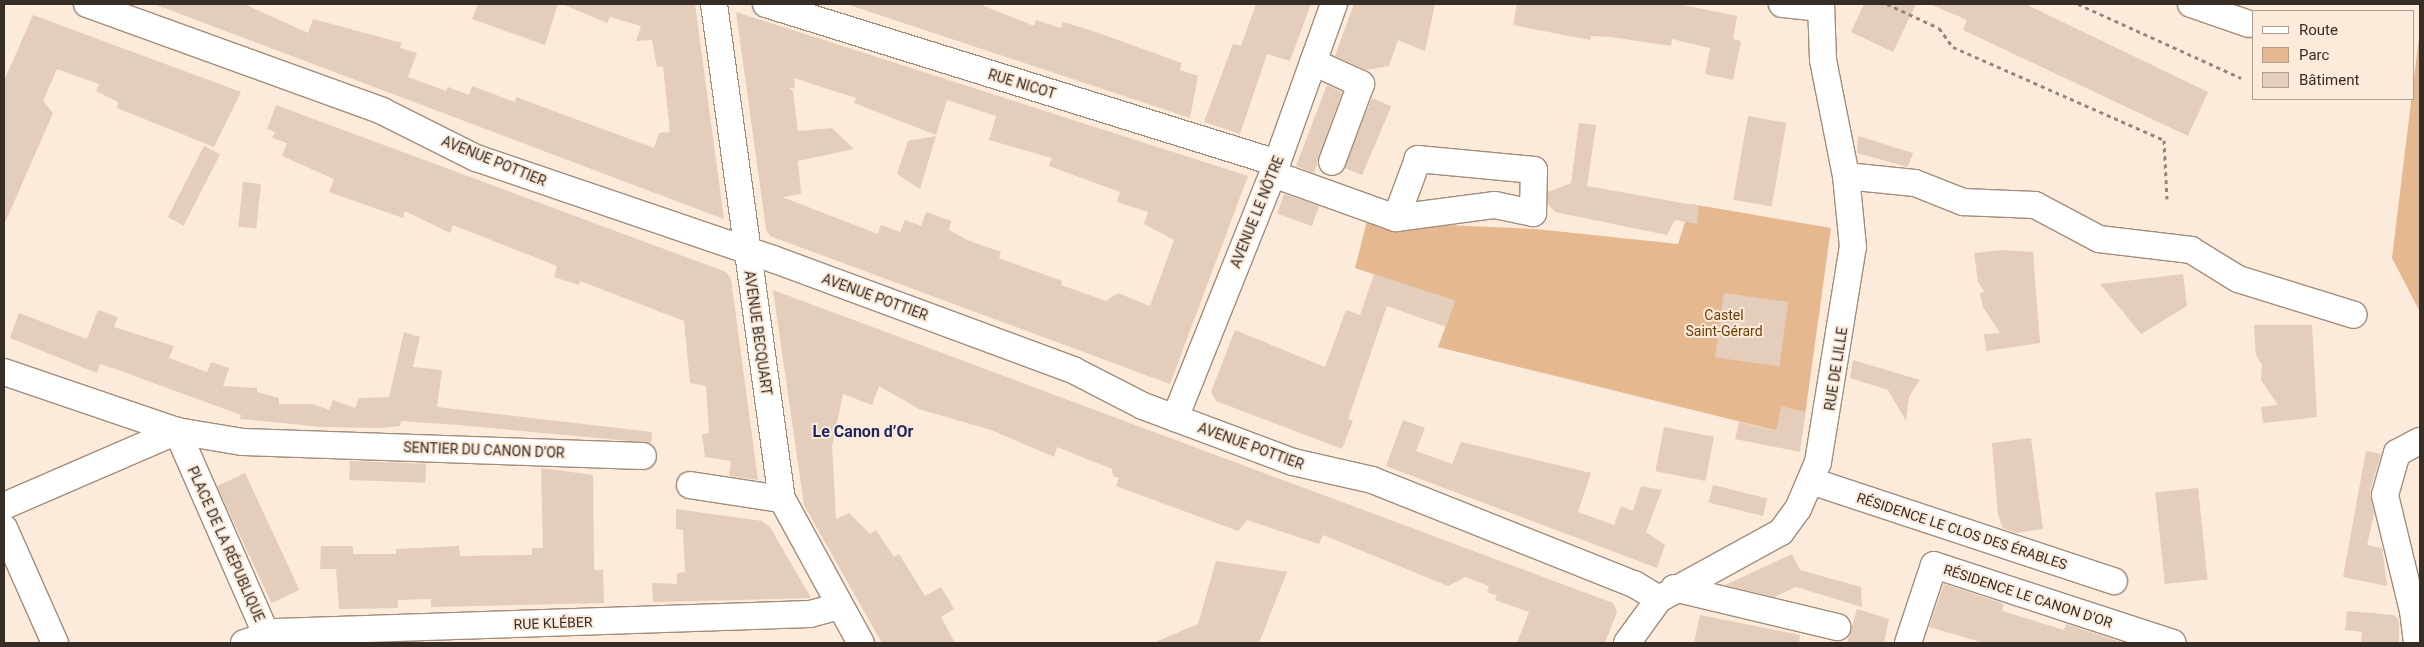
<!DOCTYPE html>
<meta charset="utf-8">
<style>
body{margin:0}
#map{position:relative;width:2424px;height:647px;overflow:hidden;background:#fceada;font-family:Roboto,sans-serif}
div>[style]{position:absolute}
.green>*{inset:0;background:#e6b88f}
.building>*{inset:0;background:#e4cdba;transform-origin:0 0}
.path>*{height:3px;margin-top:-1.5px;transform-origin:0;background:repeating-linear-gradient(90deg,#93867a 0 4px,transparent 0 8px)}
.roads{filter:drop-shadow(1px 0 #a28d7b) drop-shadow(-1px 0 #a28d7b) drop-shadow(0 1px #a28d7b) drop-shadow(0 -1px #a28d7b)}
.minor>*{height:26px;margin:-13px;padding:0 13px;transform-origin:13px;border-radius:13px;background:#fff}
span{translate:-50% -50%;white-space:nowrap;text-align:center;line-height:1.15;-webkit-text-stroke:4px #fceada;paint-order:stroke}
.street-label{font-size:14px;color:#362d26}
.park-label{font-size:14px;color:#6b3d03}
.quarter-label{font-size:16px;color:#1f265f;font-weight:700}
.frame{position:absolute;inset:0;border:5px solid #362d26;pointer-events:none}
.legend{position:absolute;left:2252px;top:10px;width:162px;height:90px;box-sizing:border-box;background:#fceada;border:1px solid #ad9e92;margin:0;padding:6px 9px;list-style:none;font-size:15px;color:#362d26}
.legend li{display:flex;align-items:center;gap:10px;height:25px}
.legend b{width:25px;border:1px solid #ad9e92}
</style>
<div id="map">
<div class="green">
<i style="clip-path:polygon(2420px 29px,2420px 312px,2392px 258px)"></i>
<i style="clip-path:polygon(1691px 204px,1831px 228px,1802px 437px,1438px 347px,1455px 301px,1355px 268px,1369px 213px,1423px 224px,1536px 229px,1678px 244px)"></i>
</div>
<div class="building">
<i style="clip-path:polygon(154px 4px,244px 4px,308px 33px,313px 19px,402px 43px,400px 48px,417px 53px,408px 77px,446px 91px,448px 87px,469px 95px,472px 86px,515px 102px,516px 97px,654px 148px,659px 133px,670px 132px,663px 66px,657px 67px,652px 40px,636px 41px,641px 26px,610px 17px,607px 23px,562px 4px,695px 4px,724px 219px)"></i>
<i style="clip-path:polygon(478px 4px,558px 4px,545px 45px,472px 19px)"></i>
<i style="clip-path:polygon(846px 4px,979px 4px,1034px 26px,1036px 20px,1061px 28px,1063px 22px,1093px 31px,1182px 63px,1180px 70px,1198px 76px,1190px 118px)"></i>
<i style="clip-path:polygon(1256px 4px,1311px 4px,1290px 61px,1267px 54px,1240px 134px,1204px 122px,1233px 44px,1241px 46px)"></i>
<i style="clip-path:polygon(1354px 4px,1435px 4px,1425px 51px,1398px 40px,1389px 66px,1366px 70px,1335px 56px)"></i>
<i style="clip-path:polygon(1517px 4px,1678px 4px,1737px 16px,1733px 39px,1741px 41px,1733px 80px,1705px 74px,1710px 48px,1672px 39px,1671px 46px,1611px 37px,1591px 36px,1590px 40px,1513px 25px)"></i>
<i style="clip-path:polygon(1864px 4px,1916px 4px,1893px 52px,1851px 32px)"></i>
<i style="clip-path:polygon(1930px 4px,2025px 4px,2208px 92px,2188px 136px,1963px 30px,1967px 20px)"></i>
<i style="clip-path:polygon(evenodd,736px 12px,1248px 176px,1170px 384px,770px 236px,766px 229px,736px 12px,794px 78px,856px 98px,854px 103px,936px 135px,947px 100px,996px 116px,989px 140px,1052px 158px,1049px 166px,1120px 192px,1117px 202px,1148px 212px,1144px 224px,1174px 240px,1150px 306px,1118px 293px,1106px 301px,1061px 285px,1062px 281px,999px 258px,1001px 252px,967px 240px,949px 230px,951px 221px,926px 212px,921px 226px,905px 220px,900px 232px,881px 225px,878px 234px,782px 197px,801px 194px,798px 161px,854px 149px,832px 128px,798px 131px,793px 91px,788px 87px,795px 89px,794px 78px)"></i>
<i style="clip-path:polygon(33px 15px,241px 92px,214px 147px,117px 108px,118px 102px,96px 91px,99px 84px,57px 69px,43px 101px,53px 113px,4px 225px,4px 81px)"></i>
<i style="clip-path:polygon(1327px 85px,1342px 92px,1314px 173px,1296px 166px)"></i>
<i style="left:1372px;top:98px;width:21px;height:75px;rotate:23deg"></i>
<i style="clip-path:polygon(276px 105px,726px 272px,731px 279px,758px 480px,729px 476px,731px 461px,705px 457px,702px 434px,709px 433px,706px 386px,690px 383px,684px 321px,580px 281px,579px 285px,554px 277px,557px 266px,453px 225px,450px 233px,405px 211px,403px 218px,329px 192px,334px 179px,282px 156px,287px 143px,272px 138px,275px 132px,267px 129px)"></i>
<i style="left:1748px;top:116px;width:39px;height:85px;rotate:10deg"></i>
<i style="clip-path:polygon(1579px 123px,1596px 125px,1587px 186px,1699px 206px,1697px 224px,1675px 220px,1667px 235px,1555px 212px,1548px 204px,1548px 192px,1571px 183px)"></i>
<i style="clip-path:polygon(936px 136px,920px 189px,897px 174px,908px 141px)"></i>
<i style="clip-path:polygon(1858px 136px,1913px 153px,1908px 167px,1857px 153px)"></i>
<i style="left:204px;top:146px;width:18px;height:80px;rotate:27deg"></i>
<i style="left:243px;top:182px;width:18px;height:45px;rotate:6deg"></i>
<i style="left:1284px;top:194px;width:37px;height:21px;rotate:19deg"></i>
<i style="clip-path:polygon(2003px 250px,2033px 252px,2040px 343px,1986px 351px,1984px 334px,2000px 333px,1983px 307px,1980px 294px,1984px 291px,1978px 282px,1974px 253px)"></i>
<i style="clip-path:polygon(1374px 274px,1455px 301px,1446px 327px,1387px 306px,1348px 419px,1353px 421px,1342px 449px,1216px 401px,1211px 392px,1235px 330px,1325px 367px,1346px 310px,1360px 315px)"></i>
<i style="clip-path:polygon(2183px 274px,2187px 306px,2141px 334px,2100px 284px)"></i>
<i style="clip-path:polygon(773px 290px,1613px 603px,1617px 612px,1605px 643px,1517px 643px,1529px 612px,1495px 600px,1497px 596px,1487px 592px,1489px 586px,1465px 577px,1448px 586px,1323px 535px,1319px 544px,1247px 520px,1238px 531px,1116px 486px,1119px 478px,1113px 476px,1112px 469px,1057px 447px,1054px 457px,991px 430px,919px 409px,879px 386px,872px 405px,843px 394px,832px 446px,836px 519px,849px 513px,870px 534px,876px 530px,894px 557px,899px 554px,925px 596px,941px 587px,954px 609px,941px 617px,955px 643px,882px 643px,804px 505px)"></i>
<i style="left:1724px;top:293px;width:65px;height:65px;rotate:8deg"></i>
<i style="clip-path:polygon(98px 310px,118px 317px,114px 327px,174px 346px,169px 358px,207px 372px,211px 362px,229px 368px,223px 386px,257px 388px,257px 392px,279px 398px,279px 404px,313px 404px,329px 410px,333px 400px,355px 408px,359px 398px,389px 397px,404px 332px,420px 337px,413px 367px,442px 370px,437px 407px,652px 432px,651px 443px,458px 425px,401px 421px,400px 426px,381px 428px,322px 427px,240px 419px,241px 415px,121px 371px,100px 364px,97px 373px,10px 338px,19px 313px,87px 339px)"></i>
<i style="clip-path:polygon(2254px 325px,2312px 325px,2317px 417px,2263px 423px,2261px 407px,2278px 405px,2261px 380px,2262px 365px,2256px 355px)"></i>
<i style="clip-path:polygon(1853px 360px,1920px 380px,1909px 397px,1906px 421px,1888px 390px,1850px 378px)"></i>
<i style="clip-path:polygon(1781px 406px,1805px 412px,1800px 452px,1735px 439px,1739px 422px,1776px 431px)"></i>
<i style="clip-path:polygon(1403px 420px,1425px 428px,1416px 451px,1452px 464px,1461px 442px,1591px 473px,1578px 512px,1614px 525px,1621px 506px,1633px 511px,1641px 486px,1662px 490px,1646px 532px,1665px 545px,1657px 568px,1386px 466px)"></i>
<i style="left:1664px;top:427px;width:51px;height:45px;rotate:11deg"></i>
<i style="clip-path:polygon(2031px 438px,2043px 529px,2016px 533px,2003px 528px,1998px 515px,1992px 443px)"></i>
<i style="clip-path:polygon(2366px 451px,2381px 454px,2370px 491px,2374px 514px,2367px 545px,2382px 548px,2387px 586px,2343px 577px)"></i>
<i style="left:350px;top:461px;width:76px;height:19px;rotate:2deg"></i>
<i style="clip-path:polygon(541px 468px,593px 475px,594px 570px,603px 570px,604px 603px,431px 607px,431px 599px,398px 600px,398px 608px,339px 609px,336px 569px,320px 569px,321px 546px,353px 546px,353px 554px,396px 554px,396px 549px,459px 546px,460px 556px,532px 555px,532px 548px,543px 548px)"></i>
<i style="left:245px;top:473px;width:129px;height:31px;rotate:65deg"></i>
<i style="left:1713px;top:485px;width:56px;height:18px;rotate:14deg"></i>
<i style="left:2198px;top:488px;width:92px;height:43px;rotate:84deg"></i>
<i style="clip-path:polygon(676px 509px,762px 521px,770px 527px,811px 598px,653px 602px,652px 583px,677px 584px,677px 573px,685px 572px,683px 530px,676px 529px)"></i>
<i style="clip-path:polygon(1792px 554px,1800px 570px,1861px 587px,1862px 607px,1796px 587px,1774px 597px,1725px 585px)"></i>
<i style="clip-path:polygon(1216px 561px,1287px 572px,1259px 643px,1153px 643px,1198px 624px)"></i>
<i style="clip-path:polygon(1944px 584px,2004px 604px,2002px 611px,2064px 630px,2066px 624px,2124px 643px,1984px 643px,1929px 627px)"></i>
<i style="clip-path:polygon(1857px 609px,1889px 619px,1884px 643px,1847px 643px)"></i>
<i style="clip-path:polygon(2347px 611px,2394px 615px,2399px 620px,2399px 643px,2361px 643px,2362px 632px,2345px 630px)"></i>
<i style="clip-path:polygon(1700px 615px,1800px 635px,1799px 643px,1694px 643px)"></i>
</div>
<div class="path">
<i style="left:1887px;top:4px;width:57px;rotate:24.8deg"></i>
<i style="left:1939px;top:28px;width:24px;rotate:54deg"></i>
<i style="left:1953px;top:47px;width:231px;rotate:23.8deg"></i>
<i style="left:2164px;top:140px;width:59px;rotate:87.1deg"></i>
<i style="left:2078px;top:4px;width:179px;rotate:24.4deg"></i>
</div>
<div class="roads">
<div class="minor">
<i style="left:87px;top:4px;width:314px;rotate:19.9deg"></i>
<i style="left:382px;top:111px;width:105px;rotate:26.6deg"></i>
<i style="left:476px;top:158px;width:314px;rotate:18.8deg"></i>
<i style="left:773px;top:259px;width:320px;rotate:20.3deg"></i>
<i style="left:1073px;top:370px;width:79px;rotate:27.2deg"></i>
<i style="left:1143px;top:406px;width:160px;rotate:20.5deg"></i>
<i style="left:1293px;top:462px;width:81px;rotate:12.8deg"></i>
<i style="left:1372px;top:480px;width:282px;rotate:21.7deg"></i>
<i style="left:1634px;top:584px;width:29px;rotate:31deg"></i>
<i style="left:714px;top:4px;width:500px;rotate:82.2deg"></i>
<i style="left:782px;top:499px;width:164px;rotate:61.3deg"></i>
<i style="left:766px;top:4px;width:535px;rotate:17.28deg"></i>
<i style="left:1782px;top:4px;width:38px;rotate:6deg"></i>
<i style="left:2191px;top:4px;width:61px;rotate:19deg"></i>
<i style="left:1313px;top:62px;width:53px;rotate:24.6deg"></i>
<i style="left:1361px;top:84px;width:83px;rotate:110.4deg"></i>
<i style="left:1273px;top:174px;width:131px;rotate:19.7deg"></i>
<i style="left:1396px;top:218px;width:100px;rotate:-7.5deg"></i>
<i style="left:1495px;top:205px;width:39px;rotate:12deg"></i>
<i style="left:1533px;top:213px;width:43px;rotate:-88.7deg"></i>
<i style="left:1534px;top:170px;width:117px;rotate:-174.6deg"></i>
<i style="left:1418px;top:159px;width:63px;rotate:110.4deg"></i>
<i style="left:1846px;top:176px;width:69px;rotate:5.8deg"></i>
<i style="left:1915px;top:183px;width:52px;rotate:21.6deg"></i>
<i style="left:1963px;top:202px;width:72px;rotate:2.4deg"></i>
<i style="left:2035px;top:205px;width:72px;rotate:28deg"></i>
<i style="left:2099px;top:239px;width:93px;rotate:6.8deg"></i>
<i style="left:2191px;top:250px;width:55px;rotate:31.7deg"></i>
<i style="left:2238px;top:279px;width:121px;rotate:17.2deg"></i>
<i style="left:4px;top:372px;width:183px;rotate:18.8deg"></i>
<i style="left:177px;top:431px;width:67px;rotate:9.5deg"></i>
<i style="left:243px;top:442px;width:400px;rotate:2deg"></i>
<i style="left:1175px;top:418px;width:275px;rotate:-68.2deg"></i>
<i style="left:1277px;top:163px;width:169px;rotate:-70.3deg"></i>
<i style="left:177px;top:431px;width:222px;rotate:66.3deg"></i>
<i style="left:1811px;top:481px;width:319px;rotate:18.3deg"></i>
<i style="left:690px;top:485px;width:93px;rotate:8.7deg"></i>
<i style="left:4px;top:506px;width:189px;rotate:-23.4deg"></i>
<i style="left:4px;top:528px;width:126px;rotate:66.1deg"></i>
<i style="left:1674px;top:588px;width:168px;rotate:13.5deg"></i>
<i style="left:244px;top:643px;width:35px;rotate:-18deg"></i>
<i style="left:277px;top:632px;width:533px;rotate:-1.93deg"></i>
<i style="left:810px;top:614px;width:31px;rotate:-15deg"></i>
<i style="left:1627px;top:643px;width:54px;rotate:-54deg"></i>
<i style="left:1659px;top:599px;width:139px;rotate:-28.8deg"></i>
<i style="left:1781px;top:532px;width:29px;rotate:-54deg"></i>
<i style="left:1798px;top:509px;width:51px;rotate:-66.9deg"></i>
<i style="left:1818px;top:462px;width:218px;rotate:-80.8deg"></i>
<i style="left:1853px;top:247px;width:71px;rotate:-95.6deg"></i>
<i style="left:1846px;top:176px;width:118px;rotate:-101.2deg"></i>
<i style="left:1823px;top:60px;width:56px;rotate:-92deg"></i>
<i style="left:1908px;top:643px;width:82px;rotate:-71.6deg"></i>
<i style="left:1934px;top:565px;width:251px;rotate:18.1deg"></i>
<i style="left:2417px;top:643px;width:32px;rotate:-97deg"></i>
<i style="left:2413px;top:611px;width:119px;rotate:-103.6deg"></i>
<i style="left:2385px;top:495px;width:44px;rotate:-74.1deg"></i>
<i style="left:2397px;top:453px;width:26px;rotate:-28deg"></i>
</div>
</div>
<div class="street-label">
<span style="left:1022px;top:84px;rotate:17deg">RUE NICOT</span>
<span style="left:494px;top:161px;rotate:22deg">AVENUE POTTIER</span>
<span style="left:1257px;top:212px;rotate:-68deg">AVENUE LE NÔTRE</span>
<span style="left:875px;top:297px;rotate:20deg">AVENUE POTTIER</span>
<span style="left:758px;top:333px;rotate:82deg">AVENUE BECQUART</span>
<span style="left:1836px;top:369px;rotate:-81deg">RUE DE LILLE</span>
<span style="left:1251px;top:446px;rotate:20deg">AVENUE POTTIER</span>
<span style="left:484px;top:450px;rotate:2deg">SENTIER DU CANON D'OR</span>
<span style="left:1962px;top:531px;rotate:18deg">RÉSIDENCE LE CLOS DES ÉRABLES</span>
<span style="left:226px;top:544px;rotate:66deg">PLACE DE LA RÉPUBLIQUE</span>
<span style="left:2028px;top:596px;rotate:18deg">RÉSIDENCE LE CANON D'OR</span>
<span style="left:553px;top:623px;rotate:-2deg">RUE KLÉBER</span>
</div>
<div class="park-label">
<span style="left:1724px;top:323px">Castel<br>Saint-Gérard</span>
</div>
<div class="quarter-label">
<span style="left:863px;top:432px">Le Canon d’Or</span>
</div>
<div class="frame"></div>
<ul class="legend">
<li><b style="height:6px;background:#fff"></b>Route</li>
<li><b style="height:14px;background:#e6b88f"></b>Parc</li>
<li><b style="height:14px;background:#e4cdba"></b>Bâtiment</li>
</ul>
</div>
